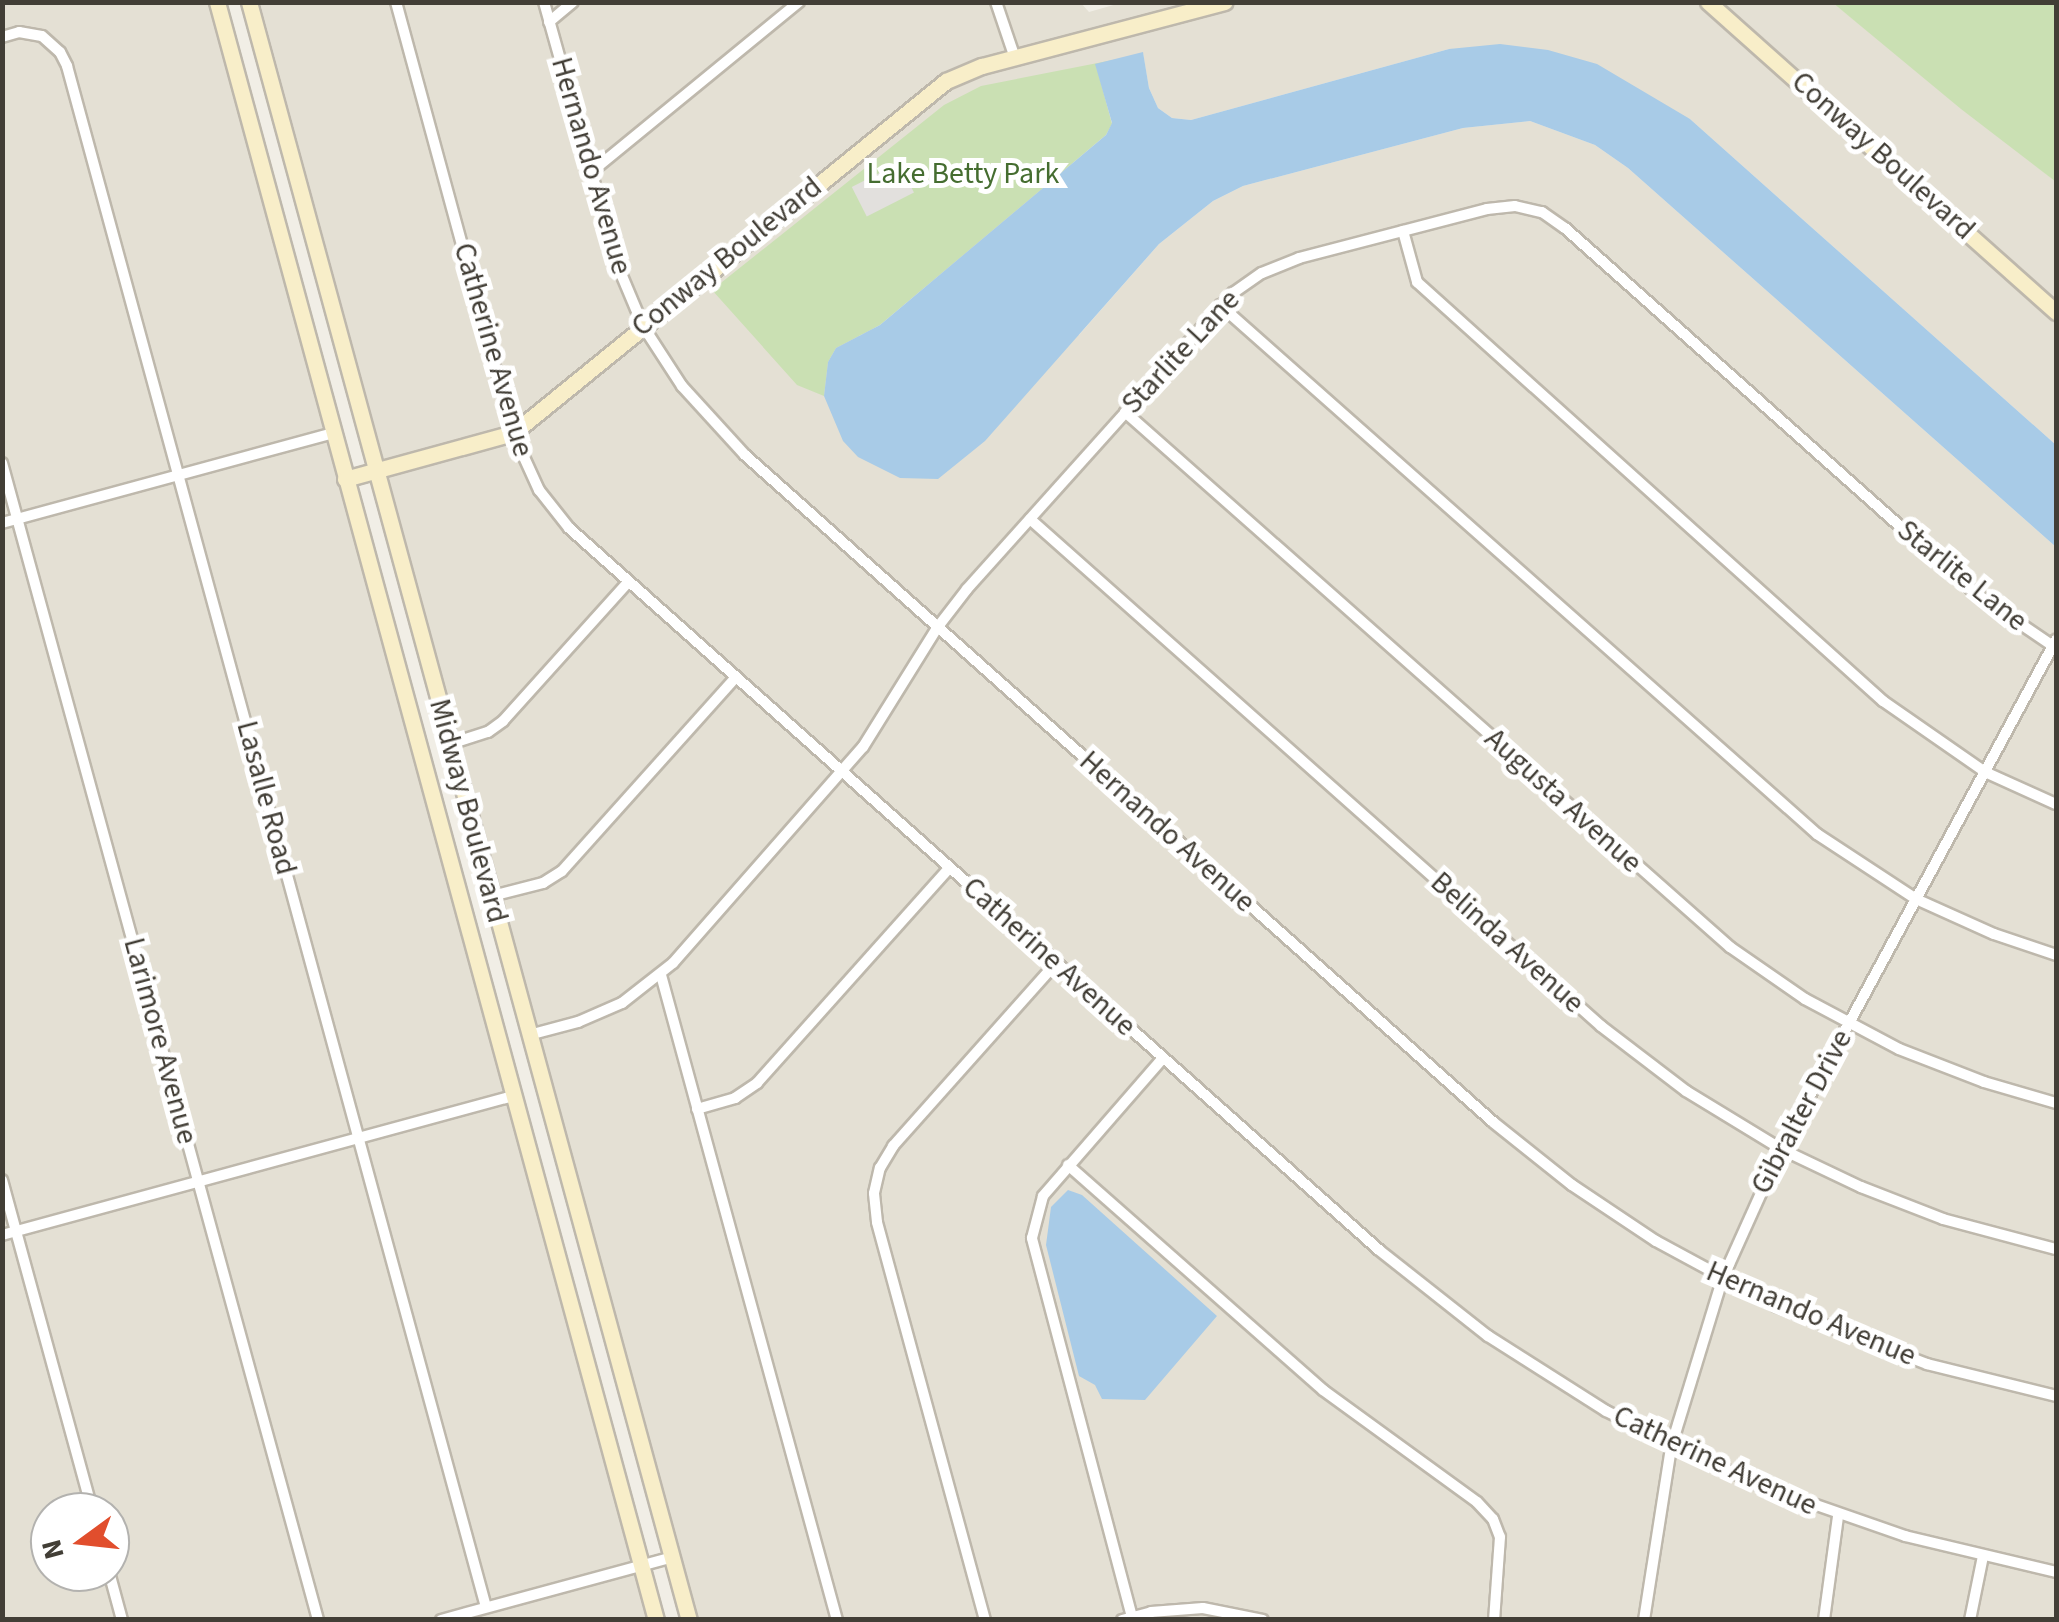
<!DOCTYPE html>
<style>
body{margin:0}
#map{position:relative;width:2059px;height:1622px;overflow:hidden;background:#f1eee6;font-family:"Source Sans 3",sans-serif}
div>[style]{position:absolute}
.residential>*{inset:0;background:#e4e0d4}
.green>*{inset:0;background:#cae0b3}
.parking>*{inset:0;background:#e2e0dd;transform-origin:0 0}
.water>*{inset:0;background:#a8cbe7}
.roads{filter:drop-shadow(2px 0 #beb8ac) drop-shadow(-2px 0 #beb8ac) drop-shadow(0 2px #beb8ac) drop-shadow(0 -2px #beb8ac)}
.street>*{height:10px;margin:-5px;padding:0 5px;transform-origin:5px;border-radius:5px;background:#fff}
.secondary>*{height:15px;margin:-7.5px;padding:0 7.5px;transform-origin:7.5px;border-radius:7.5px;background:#f8eec9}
span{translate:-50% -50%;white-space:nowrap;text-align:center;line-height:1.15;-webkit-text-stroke:10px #fff;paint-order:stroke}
.street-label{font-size:30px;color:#423e36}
.park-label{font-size:30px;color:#456d30}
.frame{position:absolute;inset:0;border:5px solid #423e36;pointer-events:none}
.north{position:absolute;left:30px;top:1492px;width:100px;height:100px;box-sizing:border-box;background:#fff;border:2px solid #b3b2af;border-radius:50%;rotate:255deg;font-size:28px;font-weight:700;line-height:40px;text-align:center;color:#423e36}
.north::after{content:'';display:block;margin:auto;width:35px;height:45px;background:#e14e2d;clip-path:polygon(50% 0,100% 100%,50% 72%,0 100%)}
</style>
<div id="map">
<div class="residential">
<i style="clip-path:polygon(1080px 2px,1089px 12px,1124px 2px,1833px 3px,2056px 182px,2056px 445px,1690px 119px,1449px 49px,1191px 120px,1172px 118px,1158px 108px,1149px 88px,1143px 53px,1103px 90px,1112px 124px,1044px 191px,868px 333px,854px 336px,1079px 335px,1159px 244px,1213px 201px,1243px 186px,1463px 128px,1530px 121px,1595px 145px,1628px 168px,2056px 547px,2056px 1619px,698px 1619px,260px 3px)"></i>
<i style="clip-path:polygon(evenodd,3px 3px,208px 3px,647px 1619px,3px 1620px,3px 3px,50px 1512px,110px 1512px,110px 1572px,50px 1572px,50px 1512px)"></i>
</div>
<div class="green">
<i style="clip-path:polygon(1833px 3px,2056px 3px,2056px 182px,1961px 109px)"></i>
<i style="clip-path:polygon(1118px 59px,1096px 65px,1112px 124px,1106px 135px,880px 325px,836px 348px,828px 362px,824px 396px,797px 385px,712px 290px,944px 105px,981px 86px)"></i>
</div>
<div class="parking">
<i style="left:899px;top:163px;width:33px;height:53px;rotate:63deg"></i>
</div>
<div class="water">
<i style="clip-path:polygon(1500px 44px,1548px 50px,1597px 64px,1690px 119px,2056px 445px,2056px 547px,1628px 168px,1595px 145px,1530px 121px,1463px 128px,1243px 186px,1213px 201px,1159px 244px,985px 441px,938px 479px,900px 478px,858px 457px,843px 441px,824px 396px,828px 362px,836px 348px,880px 325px,1106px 135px,1112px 123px,1095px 64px,1143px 52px,1149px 88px,1158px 108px,1172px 118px,1191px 120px,1449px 49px)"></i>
<i style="clip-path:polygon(1068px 1190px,1082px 1195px,1217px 1316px,1145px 1400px,1102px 1399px,1095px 1385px,1079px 1376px,1046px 1245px,1051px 1207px)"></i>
</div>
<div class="roads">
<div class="street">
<i style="left:396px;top:2px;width:447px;rotate:74.8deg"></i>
<i style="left:513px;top:433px;width:63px;rotate:65.5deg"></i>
<i style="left:539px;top:490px;width:48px;rotate:51.7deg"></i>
<i style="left:569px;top:528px;width:1085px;rotate:41.71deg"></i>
<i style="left:1379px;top:1250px;width:139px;rotate:38.3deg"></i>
<i style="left:1488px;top:1336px;width:140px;rotate:32.4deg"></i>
<i style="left:1606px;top:1411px;width:167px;rotate:26deg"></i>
<i style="left:1756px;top:1484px;width:158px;rotate:19.2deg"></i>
<i style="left:1905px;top:1536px;width:155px;rotate:13.4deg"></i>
<i style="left:544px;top:2px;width:272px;rotate:74.4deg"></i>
<i style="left:617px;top:264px;width:67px;rotate:67.2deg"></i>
<i style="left:643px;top:326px;width:72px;rotate:57deg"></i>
<i style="left:682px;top:386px;width:93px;rotate:47.6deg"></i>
<i style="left:745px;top:455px;width:1002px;rotate:41.72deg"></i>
<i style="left:1493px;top:1122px;width:101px;rotate:38.6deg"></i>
<i style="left:1572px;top:1185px;width:101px;rotate:33.7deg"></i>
<i style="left:1656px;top:1241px;width:136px;rotate:28.4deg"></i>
<i style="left:1776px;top:1306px;width:162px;rotate:21deg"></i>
<i style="left:1927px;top:1364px;width:133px;rotate:13.9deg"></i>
<i style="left:996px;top:2px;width:59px;rotate:71.3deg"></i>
<i style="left:549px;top:22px;width:31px;rotate:-40deg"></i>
<i style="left:2px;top:37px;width:18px;rotate:-16deg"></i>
<i style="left:19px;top:32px;width:23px;rotate:10deg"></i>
<i style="left:42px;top:36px;width:24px;rotate:42deg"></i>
<i style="left:60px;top:52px;width:16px;rotate:63deg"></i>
<i style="left:67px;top:66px;width:1597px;rotate:74.79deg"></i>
<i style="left:590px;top:173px;width:270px;rotate:-39.3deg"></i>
<i style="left:1403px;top:231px;width:53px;rotate:74.6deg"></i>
<i style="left:1417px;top:282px;width:627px;rotate:41.96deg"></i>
<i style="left:1883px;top:701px;width:124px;rotate:34.8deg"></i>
<i style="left:1985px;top:772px;width:78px;rotate:24.3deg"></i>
<i style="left:1220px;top:305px;width:798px;rotate:41.54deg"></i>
<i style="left:1817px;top:834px;width:118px;rotate:33.3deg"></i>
<i style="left:1916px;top:899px;width:85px;rotate:24.2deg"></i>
<i style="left:1994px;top:934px;width:65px;rotate:18.7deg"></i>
<i style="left:1125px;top:412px;width:808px;rotate:41.49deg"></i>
<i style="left:1730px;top:947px;width:91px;rotate:34.7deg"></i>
<i style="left:1805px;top:999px;width:106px;rotate:28deg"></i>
<i style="left:1899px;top:1049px;width:91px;rotate:21.2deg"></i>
<i style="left:1984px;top:1082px;width:75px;rotate:16.3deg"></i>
<i style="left:2px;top:463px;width:1199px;rotate:74.72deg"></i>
<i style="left:1030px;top:519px;width:764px;rotate:41.6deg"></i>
<i style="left:1601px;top:1026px;width:107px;rotate:37.4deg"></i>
<i style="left:1686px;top:1091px;width:111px;rotate:31.4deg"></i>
<i style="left:1781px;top:1149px;width:89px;rotate:25.4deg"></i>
<i style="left:1861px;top:1187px;width:88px;rotate:21.3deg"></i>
<i style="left:1943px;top:1219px;width:117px;rotate:14.9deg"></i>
<i style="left:2px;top:523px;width:343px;rotate:-15.2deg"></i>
<i style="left:450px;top:744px;width:40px;rotate:-18deg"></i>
<i style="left:488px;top:732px;width:19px;rotate:-36deg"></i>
<i style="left:503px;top:721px;width:187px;rotate:-48deg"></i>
<i style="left:492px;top:896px;width:53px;rotate:-14.3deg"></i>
<i style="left:543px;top:883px;width:22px;rotate:-32deg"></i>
<i style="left:562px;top:871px;width:259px;rotate:-48.1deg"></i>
<i style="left:661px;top:975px;width:669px;rotate:74.74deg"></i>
<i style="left:529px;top:1035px;width:51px;rotate:-14.9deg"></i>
<i style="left:578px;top:1022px;width:48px;rotate:-23.4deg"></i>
<i style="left:622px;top:1003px;width:65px;rotate:-38.1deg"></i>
<i style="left:673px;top:963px;width:288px;rotate:-48.7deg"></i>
<i style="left:863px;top:747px;width:140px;rotate:-58.1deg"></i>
<i style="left:937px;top:628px;width:49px;rotate:-52.4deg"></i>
<i style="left:967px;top:589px;width:398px;rotate:-48.1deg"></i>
<i style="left:1233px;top:293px;width:35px;rotate:-35deg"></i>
<i style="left:1262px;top:273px;width:40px;rotate:-22deg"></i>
<i style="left:1299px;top:258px;width:194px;rotate:-14.6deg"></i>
<i style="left:1487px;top:209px;width:28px;rotate:-6deg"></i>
<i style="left:1515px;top:206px;width:28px;rotate:13deg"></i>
<i style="left:1542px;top:212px;width:28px;rotate:35deg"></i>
<i style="left:1565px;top:228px;width:549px;rotate:41.68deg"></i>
<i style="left:1975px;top:593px;width:98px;rotate:34.2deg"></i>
<i style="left:697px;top:1109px;width:40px;rotate:-16deg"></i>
<i style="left:735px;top:1098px;width:27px;rotate:-34deg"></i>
<i style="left:757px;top:1083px;width:288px;rotate:-48.2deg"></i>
<i style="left:1068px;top:1165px;width:340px;rotate:41.4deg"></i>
<i style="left:1323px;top:1390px;width:190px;rotate:36deg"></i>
<i style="left:1477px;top:1502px;width:23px;rotate:47deg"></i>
<i style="left:1493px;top:1519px;width:19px;rotate:69deg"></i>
<i style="left:1500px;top:1537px;width:83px;rotate:94.1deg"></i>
<i style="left:2px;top:1180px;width:344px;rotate:74.7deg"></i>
<i style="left:2px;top:1235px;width:530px;rotate:-15.22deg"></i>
<i style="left:109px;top:1572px;width:50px;rotate:74.8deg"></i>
<i style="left:1132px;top:1617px;width:392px;rotate:-104.8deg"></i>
<i style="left:1032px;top:1238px;width:43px;rotate:-75.3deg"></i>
<i style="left:1043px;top:1196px;width:183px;rotate:-49deg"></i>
<i style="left:441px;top:1620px;width:240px;rotate:-15.2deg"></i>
<i style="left:985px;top:1620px;width:412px;rotate:-105.2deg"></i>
<i style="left:877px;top:1222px;width:29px;rotate:-96deg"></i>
<i style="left:874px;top:1193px;width:26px;rotate:-77deg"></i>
<i style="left:880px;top:1168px;width:26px;rotate:-59deg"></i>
<i style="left:893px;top:1146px;width:245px;rotate:-48.3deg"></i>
<i style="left:1122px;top:1620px;width:30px;rotate:-15deg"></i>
<i style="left:1151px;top:1612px;width:52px;rotate:-4.4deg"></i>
<i style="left:1203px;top:1608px;width:61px;rotate:11.3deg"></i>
<i style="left:1644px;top:1620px;width:175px;rotate:-81.1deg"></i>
<i style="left:1671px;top:1447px;width:175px;rotate:-73deg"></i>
<i style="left:1722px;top:1280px;width:144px;rotate:-65.8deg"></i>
<i style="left:1781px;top:1149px;width:579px;rotate:-61.62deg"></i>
<i style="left:1824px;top:1620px;width:105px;rotate:-82.3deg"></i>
<i style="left:1970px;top:1620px;width:65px;rotate:-78.5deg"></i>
</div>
<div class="secondary">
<i style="left:217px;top:2px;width:1676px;rotate:74.82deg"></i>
<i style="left:249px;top:2px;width:1677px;rotate:74.79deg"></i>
<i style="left:1708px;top:2px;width:466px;rotate:41.7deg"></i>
<i style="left:345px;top:479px;width:174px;rotate:-15.3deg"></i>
<i style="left:513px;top:433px;width:558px;rotate:-39.11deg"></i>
<i style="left:946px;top:81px;width:39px;rotate:-23deg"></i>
<i style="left:982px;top:66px;width:251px;rotate:-14.8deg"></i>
</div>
</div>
<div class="street-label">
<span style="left:1883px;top:156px;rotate:42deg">Conway Boulevard</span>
<span style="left:591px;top:166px;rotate:74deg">Hernando Avenue</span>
<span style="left:727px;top:257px;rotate:-39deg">Conway Boulevard</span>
<span style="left:493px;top:350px;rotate:74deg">Catherine Avenue</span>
<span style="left:1181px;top:352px;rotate:-47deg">Starlite Lane</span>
<span style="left:1962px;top:576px;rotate:39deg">Starlite Lane</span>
<span style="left:266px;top:798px;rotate:75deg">Lasalle Road</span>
<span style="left:1563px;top:801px;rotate:42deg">Augusta Avenue</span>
<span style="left:468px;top:811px;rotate:75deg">Midway Boulevard</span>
<span style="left:1167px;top:832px;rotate:42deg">Hernando Avenue</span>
<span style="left:1507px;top:943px;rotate:42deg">Belinda Avenue</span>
<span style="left:1049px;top:957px;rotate:42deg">Catherine Avenue</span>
<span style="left:160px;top:1041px;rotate:75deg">Larimore Avenue</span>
<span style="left:1802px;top:1112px;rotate:-62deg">Gibralter Drive</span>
<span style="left:1811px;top:1314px;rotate:23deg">Hernando Avenue</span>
<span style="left:1715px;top:1461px;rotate:25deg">Catherine Avenue</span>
</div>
<div class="park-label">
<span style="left:963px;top:174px">Lake Betty Park</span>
</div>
<div class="frame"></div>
<div class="north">N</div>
</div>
